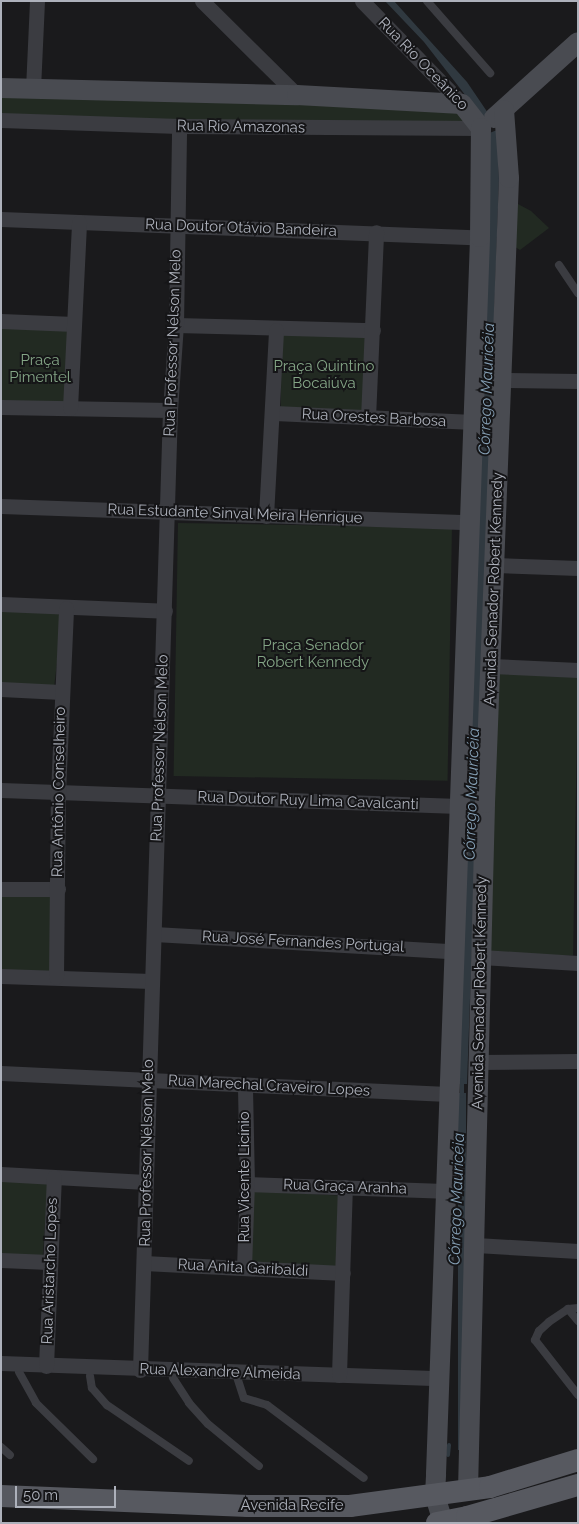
<!DOCTYPE html>
<meta charset="utf-8">
<style>
body{margin:0}
#map{position:relative;width:579px;height:1524px;overflow:hidden;background:#1a1a1c;font-family:Raleway,sans-serif}
div>[style]{position:absolute}
.green>*{inset:0;background:#222a22;transform-origin:0 0}
.water>*{inset:0;background:#303940;transform-origin:0 0}
.stream>*{height:4px;margin:-2px;padding:0 2px;transform-origin:2px;border-radius:2px;background:#303940}
.lane>*{height:8px;margin:-4px;padding:0 4px;transform-origin:4px;border-radius:4px;background:#3b3c41}
.street>*{height:15px;margin:-7.5px;padding:0 7.5px;transform-origin:7.5px;border-radius:7.5px;background:#3b3c41}
.secondary>*{height:20px;margin:-10px;padding:0 10px;transform-origin:10px;border-radius:10px;background:#494b51}
.primary>*{height:22px;margin:-11px;padding:0 11px;transform-origin:11px;border-radius:11px;background:#575960}
span{translate:-50% -50%;white-space:nowrap;text-align:center;line-height:1.15;-webkit-text-stroke:4px #151517;paint-order:stroke}
.street-label{font-size:15px;color:#adb1bb}
.park-label{font-size:15px;color:#84a586}
.water-label{font-size:16px;color:#859fb4;font-style:italic}
.frame{position:absolute;inset:0;border:2px solid #adb1bb;pointer-events:none}
.scale{position:absolute;left:15px;top:1486px;width:101px;height:22px;box-sizing:border-box;border:2px solid #adb1bb;border-top:0;padding-left:6px;font-size:15px;line-height:18px;white-space:nowrap;color:#adb1bb;-webkit-text-stroke:4px #151517;paint-order:stroke}
</style>
<div id="map">
<div class="green">
<i style="clip-path:polygon(1px 94px,457px 109px,470px 122px,177px 121px,1px 114px)"></i>
<i style="clip-path:polygon(518px 204px,531px 211px,549px 228px,520px 250px,512px 245px)"></i>
<i style="left:1px;top:325px;width:80px;height:83px;rotate:3deg"></i>
<i style="left:282px;top:332px;width:90px;height:82px;rotate:1deg"></i>
<i style="left:178px;top:523px;width:274px;height:253px;rotate:1deg"></i>
<i style="clip-path:polygon(1px 608px,63px 611px,54px 688px,1px 686px)"></i>
<i style="left:494px;top:672px;width:84px;height:282px;rotate:1deg"></i>
<i style="left:1px;top:894px;width:53px;height:79px;rotate:1deg"></i>
<i style="left:1px;top:1179px;width:47px;height:76px;rotate:4deg"></i>
<i style="left:252px;top:1191px;width:90px;height:73px;rotate:3deg"></i>
</div>
<div class="water">
<i style="clip-path:polygon(385px 1px,394px 1px,467px 82px,488px 113px,483px 118px,424px 42px)"></i>
<i style="clip-path:polygon(497px 130px,499px 179px,467px 1084px,457px 1084px,487px 134px)"></i>
<i style="left:458px;top:1093px;width:8px;height:357px"></i>
</div>
<div class="stream">
<i style="left:462px;top:1096px;width:16px;rotate:-90deg"></i>
<i style="left:448px;top:1455px;width:10px;rotate:-84deg"></i>
</div>
<div class="lane">
<i style="left:427px;top:1px;width:96px;rotate:48.8deg"></i>
<i style="left:559px;top:265px;width:34px;rotate:56deg"></i>
<i style="left:578px;top:1308px;width:10px;rotate:174deg"></i>
<i style="left:568px;top:1309px;width:23px;rotate:146deg"></i>
<i style="left:549px;top:1322px;width:13px;rotate:138deg"></i>
<i style="left:539px;top:1331px;width:10px;rotate:114deg"></i>
<i style="left:535px;top:1340px;width:70px;rotate:52deg"></i>
<i style="left:568px;top:1309px;width:16px;rotate:50deg"></i>
<i style="left:19px;top:1372px;width:35px;rotate:61deg"></i>
<i style="left:36px;top:1403px;width:80px;rotate:44.5deg"></i>
<i style="left:90px;top:1376px;width:12px;rotate:81deg"></i>
<i style="left:92px;top:1388px;width:23px;rotate:49deg"></i>
<i style="left:107px;top:1405px;width:99px;rotate:34.3deg"></i>
<i style="left:237px;top:1377px;width:22px;rotate:72deg"></i>
<i style="left:244px;top:1398px;width:24px;rotate:17deg"></i>
<i style="left:267px;top:1405px;width:121px;rotate:37deg"></i>
<i style="left:173px;top:1378px;width:30px;rotate:57deg"></i>
<i style="left:189px;top:1403px;width:28px;rotate:48deg"></i>
<i style="left:208px;top:1424px;width:66px;rotate:39.5deg"></i>
<i style="left:1px;top:1447px;width:12px;rotate:42deg"></i>
</div>
<div class="street">
<i style="left:202px;top:1px;width:134px;rotate:44.7deg"></i>
<i style="left:362px;top:1px;width:144px;rotate:45.8deg"></i>
<i style="left:33px;top:89px;width:88px;rotate:-87.4deg"></i>
<i style="left:1px;top:120px;width:178px;rotate:1.9deg"></i>
<i style="left:179px;top:126px;width:302px;rotate:0.4deg"></i>
<i style="left:1px;top:219px;width:479px;rotate:2.2deg"></i>
<i style="left:1px;top:321px;width:73px;rotate:2.4deg"></i>
<i style="left:176px;top:325px;width:197px;rotate:1.5deg"></i>
<i style="left:502px;top:380px;width:76px;rotate:0.8deg"></i>
<i style="left:1px;top:407px;width:169px;rotate:1deg"></i>
<i style="left:70px;top:408px;width:186px;rotate:-87.2deg"></i>
<i style="left:274px;top:413px;width:200px;rotate:2.6deg"></i>
<i style="left:368px;top:418px;width:186px;rotate:-87.5deg"></i>
<i style="left:1px;top:506px;width:468px;rotate:2deg"></i>
<i style="left:266px;top:516px;width:186px;rotate:-86.9deg"></i>
<i style="left:495px;top:565px;width:83px;rotate:2.1deg"></i>
<i style="left:1px;top:604px;width:164px;rotate:2.4deg"></i>
<i style="left:491px;top:666px;width:87px;rotate:2.6deg"></i>
<i style="left:1px;top:689px;width:60px;rotate:2.9deg"></i>
<i style="left:1px;top:790px;width:458px;rotate:2deg"></i>
<i style="left:1px;top:889px;width:57px"></i>
<i style="left:154px;top:934px;width:298px;rotate:3.3deg"></i>
<i style="left:481px;top:957px;width:97px;rotate:3.5deg"></i>
<i style="left:1px;top:976px;width:150px;rotate:1.9deg"></i>
<i style="left:56px;top:977px;width:184px;rotate:-89.4deg"></i>
<i style="left:58px;top:793px;width:185px;rotate:-87.5deg"></i>
<i style="left:478px;top:1062px;width:100px;rotate:-0.6deg"></i>
<i style="left:1px;top:1073px;width:447px;rotate:2.7deg"></i>
<i style="left:1px;top:1174px;width:145px;rotate:3.2deg"></i>
<i style="left:247px;top:1184px;width:197px;rotate:2deg"></i>
<i style="left:476px;top:1245px;width:102px;rotate:3.4deg"></i>
<i style="left:1px;top:1260px;width:48px;rotate:2.4deg"></i>
<i style="left:144px;top:1263px;width:199px;rotate:2.9deg"></i>
<i style="left:244px;top:1268px;width:84px;rotate:-88deg"></i>
<i style="left:247px;top:1184px;width:98px;rotate:-91.2deg"></i>
<i style="left:1px;top:1363px;width:439px;rotate:2deg"></i>
<i style="left:46px;top:1366px;width:189px;rotate:-87.6deg"></i>
<i style="left:140px;top:1370px;width:960px;rotate:-88.21deg"></i>
<i style="left:170px;top:410px;width:85px;rotate:-86deg"></i>
<i style="left:176px;top:325px;width:199px;rotate:-89.1deg"></i>
<i style="left:339px;top:1375px;width:188px;rotate:-88.2deg"></i>
</div>
<div class="secondary">
<i style="left:1px;top:88px;width:296px;rotate:1.4deg"></i>
<i style="left:297px;top:95px;width:165px;rotate:3.1deg"></i>
<i style="left:462px;top:104px;width:31px;rotate:52deg"></i>
<i style="left:494px;top:118px;width:113px;rotate:-42.1deg"></i>
<i style="left:468px;top:1490px;width:687px;rotate:-88.58deg"></i>
<i style="left:485px;top:803px;width:625px;rotate:-87.8deg"></i>
<i style="left:509px;top:178px;width:68px;rotate:-94.2deg"></i>
<i style="left:443px;top:1522px;width:28px;rotate:-107deg"></i>
<i style="left:435px;top:1495px;width:21px;rotate:-87deg"></i>
<i style="left:436px;top:1474px;width:1238px;rotate:-87.96deg"></i>
<i style="left:480px;top:237px;width:109px;rotate:-89.5deg"></i>
</div>
<div class="primary">
<i style="left:1px;top:1496px;width:247px;rotate:2.3deg"></i>
<i style="left:248px;top:1506px;width:102px"></i>
<i style="left:350px;top:1506px;width:141px;rotate:-7.7deg"></i>
<i style="left:490px;top:1487px;width:92px;rotate:-17.1deg"></i>
<i style="left:437px;top:1523px;width:31px;rotate:-11deg"></i>
<i style="left:467px;top:1517px;width:116px;rotate:-16.1deg"></i>
</div>
<div class="street-label">
<span style="left:423px;top:64px;rotate:46deg">Rua Rio Oceânico</span>
<span style="left:241px;top:127px;rotate:1deg">Rua Rio Amazonas</span>
<span style="left:241px;top:228px;rotate:2deg">Rua Doutor Otávio Bandeira</span>
<span style="left:173px;top:343px;rotate:-88deg">Rua Professor Nélson Melo</span>
<span style="left:374px;top:418px;rotate:3deg">Rua Orestes Barbosa</span>
<span style="left:235px;top:514px;rotate:2deg">Rua Estudante Sinval Meira Henrique</span>
<span style="left:494px;top:589px;rotate:-88deg">Avenida Senador Robert Kennedy</span>
<span style="left:160px;top:748px;rotate:-88deg">Rua Professor Nélson Melo</span>
<span style="left:59px;top:792px;rotate:-89deg">Rua Antônio Conselheiro</span>
<span style="left:308px;top:801px;rotate:2deg">Rua Doutor Ruy Lima Cavalcanti</span>
<span style="left:303px;top:942px;rotate:3deg">Rua José Fernandes Portugal</span>
<span style="left:480px;top:993px;rotate:-89deg">Avenida Senador Robert Kennedy</span>
<span style="left:269px;top:1086px;rotate:3deg">Rua Marechal Craveiro Lopes</span>
<span style="left:147px;top:1153px;rotate:-89deg">Rua Professor Nélson Melo</span>
<span style="left:245px;top:1177px;rotate:-90deg">Rua Vicente Licínio</span>
<span style="left:345px;top:1187px;rotate:2deg">Rua Graça Aranha</span>
<span style="left:243px;top:1268px;rotate:3deg">Rua Anita Garibaldi</span>
<span style="left:50px;top:1271px;rotate:-88deg">Rua Aristarcho Lopes</span>
<span style="left:220px;top:1372px;rotate:2deg">Rua Alexandre Almeida</span>
<span style="left:292px;top:1506px">Avenida Recife</span>
</div>
<div class="park-label">
<span style="left:40px;top:369px">Praça<br>Pimentel</span>
<span style="left:324px;top:375px">Praça Quintino<br>Bocaiúva</span>
<span style="left:313px;top:654px">Praça Senador<br>Robert Kennedy</span>
</div>
<div class="water-label">
<span style="left:487px;top:389px;rotate:-88deg">Córrego Mauricéia</span>
<span style="left:472px;top:794px;rotate:-88deg">Córrego Mauricéia</span>
<span style="left:457px;top:1199px;rotate:-88deg">Córrego Mauricéia</span>
</div>
<div class="frame"></div>
<div class="scale">50 m</div>
</div>
